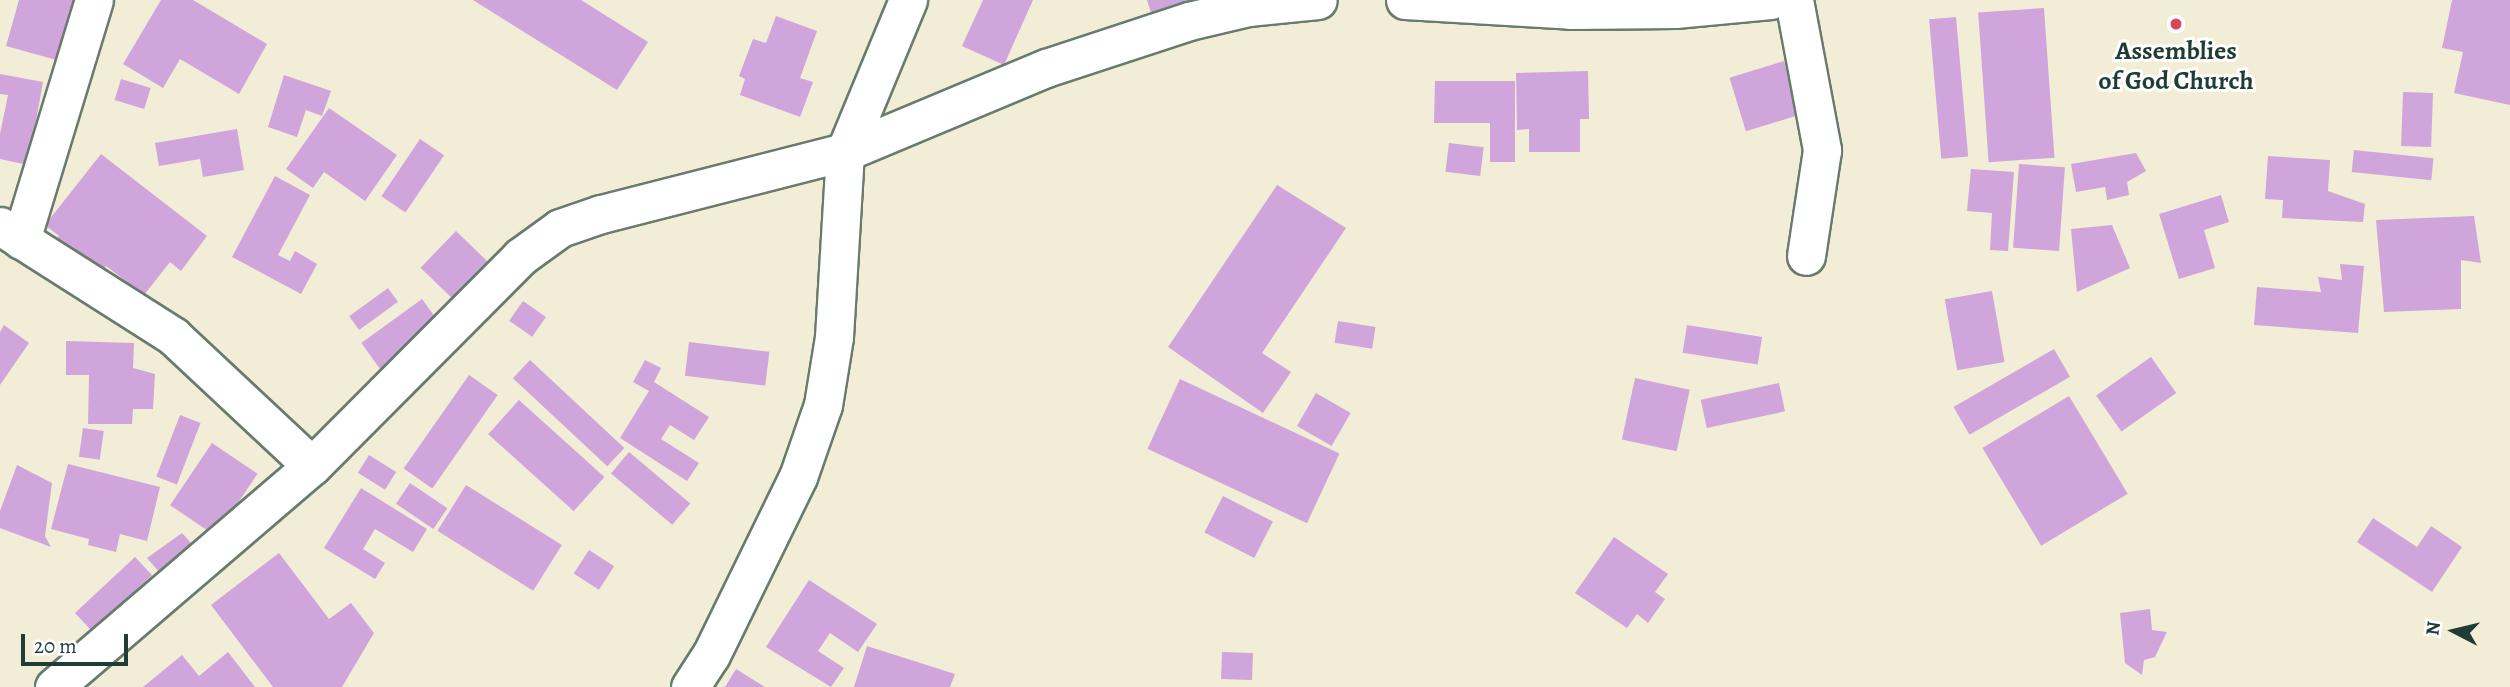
<!DOCTYPE html>
<style>
body{margin:0}
#map{position:relative;width:2510px;height:687px;overflow:hidden;background:#f1edd7;font-family:Alegreya,serif}
div>[style]{position:absolute}
.building>*{inset:0;background:#d0a5dc;transform-origin:0 0}
.roads{filter:drop-shadow(2px 0 #687b6d) drop-shadow(-2px 0 #687b6d) drop-shadow(0 2px #687b6d) drop-shadow(0 -2px #687b6d)}
.minor>*{height:37px;margin:-18.5px;padding:0 18.5px;transform-origin:18.5px;border-radius:18.5px;background:#fff}
.dots>*{width:19px;height:19px;translate:-50% -50%;box-sizing:border-box;border:4px solid #fff;border-radius:50%}
span{translate:-50% -50%;white-space:nowrap;text-align:center;line-height:1.15;-webkit-text-stroke:6px #fff;paint-order:stroke}
.poi-label{font-size:26px;color:#1f3d34;font-weight:700}
.north{position:absolute;left:2419px;top:596px;width:70px;height:70px;-webkit-text-stroke:5px #fff;paint-order:stroke;rotate:277deg;font-size:19px;font-weight:700;line-height:28px;text-align:center;color:#1f3d34}
.north::after{content:'';display:block;margin:auto;width:24px;height:32px;background:#1f3d34;clip-path:polygon(50% 0,100% 100%,50% 72%,0 100%)}
.scale{position:absolute;left:21px;top:634px;width:107px;height:32px;box-sizing:border-box;border:4px solid #1f3d34;border-top:0;padding-left:9px;font-size:21px;line-height:24px;white-space:nowrap;color:#1f3d34;-webkit-text-stroke:5px #fff;paint-order:stroke}
</style>
<div id="map">
<div class="building">
<i style="clip-path:polygon(19px 0,76px 0,60px 61px,6px 46px)"></i>
<i style="clip-path:polygon(161px 0,193px 0,267px 44px,239px 94px,180px 59px,163px 88px,123px 64px)"></i>
<i style="clip-path:polygon(473px 0,581px 0,648px 42px,617px 90px)"></i>
<i style="clip-path:polygon(983px 0,1033px 0,1004px 65px,962px 46px)"></i>
<i style="clip-path:polygon(1147px 0,1200px 0,1152px 16px)"></i>
<i style="clip-path:polygon(2452px 0,2510px 0,2510px 105px,2454px 93px,2463px 52px,2442px 48px)"></i>
<i style="left:2044px;top:8px;width:150px;height:66px;rotate:86deg"></i>
<i style="clip-path:polygon(776px 16px,817px 31px,800px 78px,813px 82px,800px 117px,740px 95px,745px 79px,739px 76px,753px 39px,766px 43px)"></i>
<i style="left:1956px;top:17px;width:140px;height:27px;rotate:85deg"></i>
<i style="left:1784px;top:61px;width:56px;height:57px;rotate:73deg"></i>
<i style="clip-path:polygon(1588px 71px,1589px 119px,1580px 119px,1580px 152px,1529px 152px,1529px 129px,1517px 130px,1516px 73px)"></i>
<i style="clip-path:polygon(0 74px,43px 82px,28px 165px,0 159px,0 134px,8px 95px,0 94px)"></i>
<i style="clip-path:polygon(284px 75px,331px 91px,322px 116px,306px 110px,297px 137px,268px 127px)"></i>
<i style="left:121px;top:79px;width:31px;height:22px;rotate:17deg"></i>
<i style="clip-path:polygon(1435px 81px,1515px 81px,1515px 162px,1490px 162px,1490px 123px,1434px 123px)"></i>
<i style="left:2403px;top:92px;width:30px;height:54px;rotate:2deg"></i>
<i style="clip-path:polygon(329px 108px,397px 155px,365px 201px,324px 172px,313px 188px,286px 169px)"></i>
<i style="clip-path:polygon(237px 129px,244px 170px,203px 177px,200px 159px,159px 166px,155px 143px)"></i>
<i style="left:420px;top:139px;width:29px;height:69px;rotate:34deg"></i>
<i style="left:1449px;top:143px;width:35px;height:29px;rotate:7deg"></i>
<i style="left:2354px;top:150px;width:80px;height:22px;rotate:6deg"></i>
<i style="clip-path:polygon(2136px 153px,2146px 171px,2127px 182px,2129px 195px,2107px 200px,2105px 187px,2076px 192px,2071px 164px)"></i>
<i style="clip-path:polygon(101px 154px,207px 236px,181px 271px,170px 262px,144px 295px,106px 266px,96px 280px,51px 245px,59px 236px,45px 225px)"></i>
<i style="clip-path:polygon(2268px 156px,2330px 160px,2328px 191px,2365px 204px,2363px 222px,2282px 218px,2283px 200px,2265px 199px)"></i>
<i style="left:2019px;top:164px;width:46px;height:84px;rotate:4deg"></i>
<i style="clip-path:polygon(1971px 169px,2014px 172px,2008px 251px,1990px 250px,1992px 213px,1967px 211px)"></i>
<i style="clip-path:polygon(275px 176px,310px 195px,278px 255px,290px 261px,295px 251px,317px 264px,301px 294px,232px 257px)"></i>
<i style="clip-path:polygon(1277px 185px,1346px 228px,1262px 353px,1291px 372px,1263px 413px,1168px 347px)"></i>
<i style="clip-path:polygon(2221px 195px,2229px 222px,2204px 230px,2215px 268px,2179px 279px,2159px 214px)"></i>
<i style="clip-path:polygon(2474px 216px,2481px 263px,2461px 260px,2461px 309px,2384px 312px,2376px 220px)"></i>
<i style="clip-path:polygon(2112px 225px,2130px 268px,2077px 292px,2071px 229px)"></i>
<i style="left:456px;top:231px;width:50px;height:51px;rotate:44deg"></i>
<i style="clip-path:polygon(2340px 264px,2364px 266px,2358px 333px,2254px 325px,2257px 287px,2321px 292px,2318px 277px,2342px 280px)"></i>
<i style="left:388px;top:288px;width:17px;height:48px;rotate:54deg"></i>
<i style="left:1992px;top:291px;width:72px;height:48px;rotate:80deg"></i>
<i style="left:422px;top:299px;width:37px;height:75px;rotate:54deg"></i>
<i style="left:523px;top:301px;width:28px;height:24px;rotate:35deg"></i>
<i style="left:1338px;top:321px;width:38px;height:22px;rotate:9deg"></i>
<i style="clip-path:polygon(4px 325px,29px 343px,0 385px,0 332px)"></i>
<i style="left:1687px;top:325px;width:76px;height:28px;rotate:9deg"></i>
<i style="clip-path:polygon(66px 341px,134px 343px,133px 368px,155px 374px,153px 409px,133px 409px,132px 424px,88px 424px,89px 375px,66px 375px)"></i>
<i style="left:689px;top:342px;width:81px;height:34px;rotate:7deg"></i>
<i style="left:2054px;top:349px;width:32px;height:116px;rotate:60deg"></i>
<i style="left:2151px;top:357px;width:44px;height:67px;rotate:55deg"></i>
<i style="left:530px;top:360px;width:129px;height:25px;rotate:43deg"></i>
<i style="clip-path:polygon(645px 360px,661px 368px,654px 382px,709px 417px,694px 440px,670px 425px,661px 439px,699px 463px,687px 481px,620px 438px,649px 391px,633px 382px)"></i>
<i style="left:469px;top:375px;width:35px;height:114px;rotate:35deg"></i>
<i style="left:1635px;top:378px;width:56px;height:63px;rotate:12deg"></i>
<i style="left:1180px;top:379px;width:176px;height:77px;rotate:25deg"></i>
<i style="left:1779px;top:383px;width:29px;height:80px;rotate:78deg"></i>
<i style="left:1316px;top:393px;width:40px;height:38px;rotate:30deg"></i>
<i style="left:2069px;top:396px;width:114px;height:101px;rotate:59deg"></i>
<i style="left:519px;top:400px;width:115px;height:46px;rotate:42deg"></i>
<i style="left:180px;top:415px;width:22px;height:66px;rotate:21deg"></i>
<i style="left:83px;top:428px;width:21px;height:29px;rotate:8deg"></i>
<i style="left:212px;top:443px;width:55px;height:75px;rotate:34deg"></i>
<i style="left:629px;top:452px;width:80px;height:28px;rotate:40deg"></i>
<i style="left:369px;top:455px;width:32px;height:21px;rotate:32deg"></i>
<i style="clip-path:polygon(68px 464px,160px 487px,147px 541px,120px 534px,116px 552px,88px 545px,89px 539px,51px 529px)"></i>
<i style="clip-path:polygon(17px 465px,52px 483px,45px 536px,51px 547px,0 528px,0 511px)"></i>
<i style="left:410px;top:483px;width:45px;height:25px;rotate:34deg"></i>
<i style="left:466px;top:485px;width:113px;height:54px;rotate:32deg"></i>
<i style="clip-path:polygon(361px 488px,427px 529px,413px 552px,375px 529px,363px 549px,385px 563px,375px 579px,324px 548px)"></i>
<i style="left:1223px;top:496px;width:56px;height:41px;rotate:27deg"></i>
<i style="clip-path:polygon(2373px 518px,2417px 547px,2431px 526px,2462px 547px,2432px 592px,2357px 542px)"></i>
<i style="clip-path:polygon(182px 533px,193px 545px,160px 573px,147px 558px)"></i>
<i style="clip-path:polygon(1614px 537px,1668px 574px,1655px 592px,1665px 599px,1648px 623px,1637px 614px,1627px 628px,1575px 593px)"></i>
<i style="left:589px;top:550px;width:30px;height:28px;rotate:33deg"></i>
<i style="clip-path:polygon(279px 553px,329px 619px,351px 603px,374px 633px,342px 687px,273px 687px,211px 605px)"></i>
<i style="left:135px;top:557px;width:25px;height:82px;rotate:47deg"></i>
<i style="clip-path:polygon(809px 580px,877px 624px,858px 652px,830px 633px,818px 651px,844px 668px,831px 687px,766px 647px)"></i>
<i style="clip-path:polygon(2150px 609px,2152px 630px,2167px 632px,2155px 657px,2144px 660px,2142px 675px,2125px 663px,2120px 613px)"></i>
<i style="clip-path:polygon(867px 646px,955px 674px,950px 687px,854px 687px)"></i>
<i style="clip-path:polygon(228px 652px,255px 687px,143px 687px,182px 655px,199px 676px)"></i>
<i style="left:1222px;top:652px;width:31px;height:27px;rotate:2deg"></i>
<i style="clip-path:polygon(736px 669px,765px 687px,725px 687px)"></i>
</div>
<div class="roads">
<div class="minor">
<i style="left:1405px;top:0;width:166px;rotate:3.4deg"></i>
<i style="left:1571px;top:10px;width:104px;rotate:-0.6deg"></i>
<i style="left:1675px;top:9px;width:96px;rotate:-5.4deg"></i>
<i style="left:1794px;top:0;width:153px;rotate:79.4deg"></i>
<i style="left:1822px;top:150px;width:107px;rotate:98.6deg"></i>
<i style="left:0;top:226px;width:205px;rotate:32.4deg"></i>
<i style="left:173px;top:336px;width:190px;rotate:43.1deg"></i>
<i style="left:21px;top:240px;width:251px;rotate:-73.1deg"></i>
<i style="left:54px;top:687px;width:340px;rotate:-40.6deg"></i>
<i style="left:312px;top:466px;width:295px;rotate:-45.1deg"></i>
<i style="left:520px;top:257px;width:49px;rotate:-35.9deg"></i>
<i style="left:560px;top:228px;width:43px;rotate:-18.9deg"></i>
<i style="left:601px;top:214px;width:252px;rotate:-14.3deg"></i>
<i style="left:845px;top:152px;width:218px;rotate:-22.7deg"></i>
<i style="left:1046px;top:68px;width:151px;rotate:-18.2deg"></i>
<i style="left:1189px;top:21px;width:61px;rotate:-13.3deg"></i>
<i style="left:1248px;top:7px;width:70px;rotate:-5.7deg"></i>
<i style="left:690px;top:687px;width:38px;rotate:-57deg"></i>
<i style="left:711px;top:655px;width:198px;rotate:-64deg"></i>
<i style="left:798px;top:477px;width:76px;rotate:-70.9deg"></i>
<i style="left:823px;top:405px;width:69px;rotate:-80.8deg"></i>
<i style="left:834px;top:337px;width:185px;rotate:-86.6deg"></i>
<i style="left:845px;top:152px;width:165px;rotate:-67.5deg"></i>
</div>
</div>
<div class="dots">
<i style="left:2176px;top:24px;background:#d1495b"></i>
</div>
<div class="poi-label">
<span style="left:2176px;top:66px">Assemblies<br>of God Church</span>
</div>
<div class="north">N</div>
<div class="scale">20 m</div>
</div>
